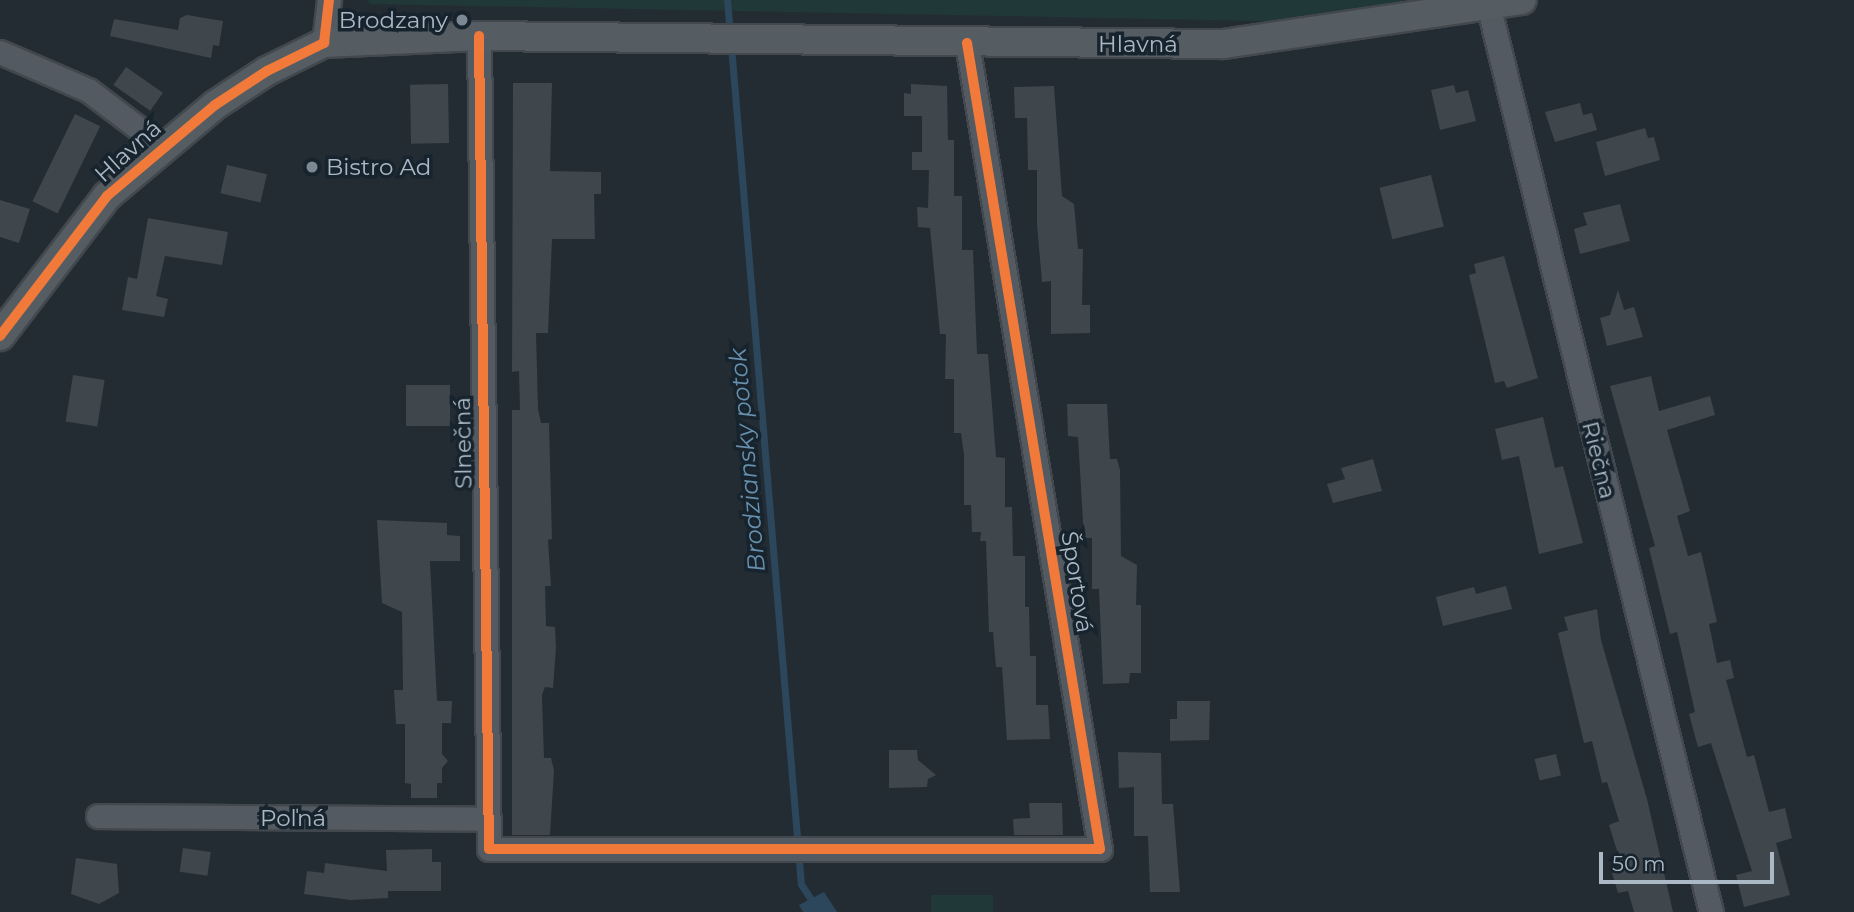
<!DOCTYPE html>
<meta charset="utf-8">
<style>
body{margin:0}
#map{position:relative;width:1854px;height:912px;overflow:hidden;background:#242c33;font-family:Montserrat,sans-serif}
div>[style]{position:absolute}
.green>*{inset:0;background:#213838;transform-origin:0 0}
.water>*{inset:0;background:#2c475c}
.stream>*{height:7px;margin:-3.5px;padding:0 3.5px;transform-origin:3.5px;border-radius:3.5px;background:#2c475c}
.building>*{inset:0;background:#3f464c;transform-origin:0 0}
.roads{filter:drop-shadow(2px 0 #42484d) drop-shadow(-2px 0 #42484d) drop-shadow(0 2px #42484d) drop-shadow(0 -2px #42484d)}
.minor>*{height:23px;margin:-11.5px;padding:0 11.5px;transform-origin:11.5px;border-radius:11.5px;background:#535a61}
.major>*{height:28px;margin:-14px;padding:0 14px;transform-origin:14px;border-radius:14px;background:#555d63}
.cycleway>*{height:10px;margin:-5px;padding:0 5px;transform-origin:5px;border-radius:5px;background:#f17a3a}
.dots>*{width:19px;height:19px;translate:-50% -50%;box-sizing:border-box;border:4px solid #17232d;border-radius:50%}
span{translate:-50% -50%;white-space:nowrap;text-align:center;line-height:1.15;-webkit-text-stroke:7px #17232d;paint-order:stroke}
.poi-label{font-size:23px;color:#abb9c6}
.right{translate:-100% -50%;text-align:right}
.left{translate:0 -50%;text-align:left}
.street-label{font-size:23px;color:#abb9c6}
.water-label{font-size:24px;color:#6890ad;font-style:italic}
.scale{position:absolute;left:1599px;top:852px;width:175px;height:32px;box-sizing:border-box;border:4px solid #abb9c6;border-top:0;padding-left:9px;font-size:21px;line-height:24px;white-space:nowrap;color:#abb9c6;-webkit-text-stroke:5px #17232d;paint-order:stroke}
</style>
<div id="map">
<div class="green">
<i style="clip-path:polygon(368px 0,1404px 0,1369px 23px,370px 4px)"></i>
<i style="left:993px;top:895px;width:17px;height:62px;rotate:90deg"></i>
</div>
<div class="water">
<i style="clip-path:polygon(824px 892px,837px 912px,803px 912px,799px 905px)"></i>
</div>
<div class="stream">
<i style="left:727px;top:0;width:34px;rotate:85deg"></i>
<i style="left:731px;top:46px;width:841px;rotate:85.23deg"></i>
<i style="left:801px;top:884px;width:33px;rotate:57deg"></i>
</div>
<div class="building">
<i style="clip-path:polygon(187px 15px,223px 21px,219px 46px,213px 45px,211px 58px,110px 36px,114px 19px,178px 30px,180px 18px)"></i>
<i style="left:126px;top:67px;width:45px;height:22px;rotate:35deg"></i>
<i style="clip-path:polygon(513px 83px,552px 83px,550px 171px,601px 172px,601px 194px,594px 194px,595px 239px,552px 239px,548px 333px,536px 333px,538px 409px,541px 423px,549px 423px,552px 539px,548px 540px,551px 586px,545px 586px,546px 626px,555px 627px,556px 647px,553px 688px,545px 687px,542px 695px,544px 758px,551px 758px,554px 770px,550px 835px,512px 835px,512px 410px,520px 410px,519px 371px,512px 372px)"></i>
<i style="left:448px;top:84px;width:59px;height:38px;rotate:89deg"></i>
<i style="clip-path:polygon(911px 84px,947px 86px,948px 140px,954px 140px,954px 196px,962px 196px,962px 250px,973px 250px,977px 354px,988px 354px,996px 457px,1005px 458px,1005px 507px,1012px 507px,1013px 556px,1025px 556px,1025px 607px,1029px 607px,1030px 656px,1036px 656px,1036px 705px,1048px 705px,1050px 739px,1007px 740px,1002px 667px,996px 667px,993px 632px,989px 632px,986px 541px,980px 541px,981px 532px,972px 532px,971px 505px,964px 505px,964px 455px,961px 433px,954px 433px,954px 379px,945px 379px,946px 334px,940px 334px,930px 228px,918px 227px,917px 207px,928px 208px,929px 170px,912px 170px,912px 152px,922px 152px,922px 116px,904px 116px,904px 93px,911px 94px)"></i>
<i style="clip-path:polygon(1454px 85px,1456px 93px,1468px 90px,1476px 121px,1440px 130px,1431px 90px)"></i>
<i style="clip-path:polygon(1054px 86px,1062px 196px,1074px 204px,1078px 249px,1083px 249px,1082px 305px,1090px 305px,1090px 333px,1051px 334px,1051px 281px,1042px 282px,1037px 224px,1037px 170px,1028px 170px,1027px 118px,1015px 118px,1014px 87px)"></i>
<i style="clip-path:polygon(1580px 103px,1583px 115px,1592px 113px,1597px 130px,1555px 142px,1545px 112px)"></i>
<i style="left:75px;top:114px;width:28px;height:97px;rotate:26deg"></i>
<i style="clip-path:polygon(1645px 128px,1648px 138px,1654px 137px,1660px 160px,1605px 176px,1596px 142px)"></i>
<i style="left:227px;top:165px;width:41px;height:29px;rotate:13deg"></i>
<i style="left:1431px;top:175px;width:53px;height:53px;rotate:76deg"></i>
<i style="clip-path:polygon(0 200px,30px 209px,19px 243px,0 237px)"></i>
<i style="clip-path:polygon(1620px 204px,1630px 241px,1580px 254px,1574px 229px,1587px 225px,1583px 213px)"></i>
<i style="clip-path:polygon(148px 218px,228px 232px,222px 265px,165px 256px,156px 296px,168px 299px,164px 317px,122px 310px,128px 277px,137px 279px)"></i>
<i style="clip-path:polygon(1504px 256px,1538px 378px,1507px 388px,1504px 381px,1495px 383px,1469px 275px,1476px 273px,1474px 264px)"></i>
<i style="clip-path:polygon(1618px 290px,1624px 310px,1634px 307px,1643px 337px,1607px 346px,1600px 318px,1610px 315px)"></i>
<i style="left:73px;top:375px;width:32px;height:47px;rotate:9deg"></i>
<i style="clip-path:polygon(1651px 376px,1659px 411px,1710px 396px,1715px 415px,1667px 430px,1690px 511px,1677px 516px,1688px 556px,1701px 552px,1717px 622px,1709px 624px,1717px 663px,1730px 660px,1734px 678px,1726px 680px,1747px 757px,1754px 755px,1769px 812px,1785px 808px,1792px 838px,1776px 843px,1790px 895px,1744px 907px,1736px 875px,1752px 871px,1711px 743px,1698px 747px,1689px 714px,1695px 712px,1677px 632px,1670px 634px,1649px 548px,1655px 546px,1610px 386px)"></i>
<i style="left:450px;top:385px;width:41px;height:44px;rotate:90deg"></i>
<i style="clip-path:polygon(1067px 404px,1107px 404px,1110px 459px,1117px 459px,1120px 470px,1121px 556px,1137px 565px,1136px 605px,1141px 605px,1141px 673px,1130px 673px,1129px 683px,1103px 684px,1099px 589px,1092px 589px,1092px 538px,1084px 538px,1078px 437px,1068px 436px)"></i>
<i style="clip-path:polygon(1543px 417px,1555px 468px,1563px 466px,1583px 543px,1539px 554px,1519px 456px,1502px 460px,1495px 429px)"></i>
<i style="clip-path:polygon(1373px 459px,1382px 491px,1333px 503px,1327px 484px,1345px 479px,1341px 468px)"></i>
<i style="clip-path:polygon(377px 520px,447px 523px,447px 535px,460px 536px,460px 561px,430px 561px,437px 701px,452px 701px,451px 723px,442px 723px,442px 754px,448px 761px,442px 768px,442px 783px,437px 783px,437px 798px,411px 798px,411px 784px,405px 783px,405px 724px,396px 724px,394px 690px,403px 690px,402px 612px,382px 603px)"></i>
<i style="clip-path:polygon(1506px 586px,1512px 609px,1443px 626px,1436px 597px,1474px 587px,1476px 594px)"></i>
<i style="clip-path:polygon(1597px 609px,1601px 640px,1647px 799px,1673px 912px,1634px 912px,1628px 891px,1618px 893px,1612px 873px,1623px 870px,1609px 825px,1619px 821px,1607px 782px,1602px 783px,1592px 741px,1584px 743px,1558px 633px,1568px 630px,1564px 617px)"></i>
<i style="clip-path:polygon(1177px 701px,1210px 701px,1209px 740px,1170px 741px,1170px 719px,1177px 719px)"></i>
<i style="clip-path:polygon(889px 750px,917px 750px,918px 760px,936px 775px,928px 779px,927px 787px,889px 788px)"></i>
<i style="clip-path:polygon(1118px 752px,1161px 753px,1162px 804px,1173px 804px,1180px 892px,1150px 892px,1148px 836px,1134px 836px,1134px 787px,1119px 788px)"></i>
<i style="left:1556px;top:754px;width:22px;height:22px;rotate:77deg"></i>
<i style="clip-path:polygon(1029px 803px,1062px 803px,1063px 835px,1014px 835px,1013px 819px,1030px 818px)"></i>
<i style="left:183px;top:848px;width:28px;height:24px;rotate:8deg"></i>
<i style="clip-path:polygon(432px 849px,432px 862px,441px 862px,441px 891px,388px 891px,388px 898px,351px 900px,304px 894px,307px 871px,324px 873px,325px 863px,387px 871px,386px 850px)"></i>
<i style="clip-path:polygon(76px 858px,117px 864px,119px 893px,99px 904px,71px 894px)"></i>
</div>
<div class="roads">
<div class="minor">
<i style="left:1487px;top:0;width:939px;rotate:76.2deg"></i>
<i style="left:479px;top:36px;width:813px;rotate:89.3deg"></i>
<i style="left:489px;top:849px;width:611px"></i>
<i style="left:1100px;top:849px;width:817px;rotate:-99.37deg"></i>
<i style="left:324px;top:43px;width:43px;rotate:-83.4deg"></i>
<i style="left:0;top:52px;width:96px;rotate:23.4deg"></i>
<i style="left:88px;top:90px;width:93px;rotate:37.1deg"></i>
<i style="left:98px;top:816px;width:391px;rotate:0.4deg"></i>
</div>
<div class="major">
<i style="left:0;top:336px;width:176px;rotate:-52.6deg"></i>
<i style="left:107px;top:196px;width:141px;rotate:-40.1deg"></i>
<i style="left:215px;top:105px;width:62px;rotate:-33.2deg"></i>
<i style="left:267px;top:71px;width:64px;rotate:-26.2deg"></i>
<i style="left:324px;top:43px;width:155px;rotate:-2.6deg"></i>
<i style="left:479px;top:36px;width:744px;rotate:0.62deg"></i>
<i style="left:1223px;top:44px;width:302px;rotate:-8.4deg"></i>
</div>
</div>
<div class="cycleway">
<i style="left:479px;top:36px;width:813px;rotate:89.3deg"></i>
<i style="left:489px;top:849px;width:611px"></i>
<i style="left:1100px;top:849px;width:817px;rotate:-99.37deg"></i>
<i style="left:0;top:336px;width:176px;rotate:-52.6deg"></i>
<i style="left:107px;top:196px;width:141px;rotate:-40.1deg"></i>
<i style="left:215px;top:105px;width:62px;rotate:-33.2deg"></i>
<i style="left:267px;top:71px;width:64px;rotate:-26.2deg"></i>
<i style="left:324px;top:43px;width:43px;rotate:-83.4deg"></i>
</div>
<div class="dots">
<i style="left:462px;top:20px;background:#7c8893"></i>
<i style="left:312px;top:167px;background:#7c8893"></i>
</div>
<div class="poi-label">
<span class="right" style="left:448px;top:20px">Brodzany</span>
<span class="left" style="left:326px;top:167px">Bistro Ad</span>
</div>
<div class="street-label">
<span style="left:1138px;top:44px">Hlavná</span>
<span style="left:128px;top:151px;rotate:-42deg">Hlavná</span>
<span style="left:463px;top:443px;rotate:-91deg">Slnečná</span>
<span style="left:1599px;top:460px;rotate:76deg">Riečna</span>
<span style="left:1077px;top:582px;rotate:81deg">Športová</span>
<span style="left:293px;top:818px">Poľná</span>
</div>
<div class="water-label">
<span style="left:747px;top:460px;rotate:-95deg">Brodziansky potok</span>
</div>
<div class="scale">50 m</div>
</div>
